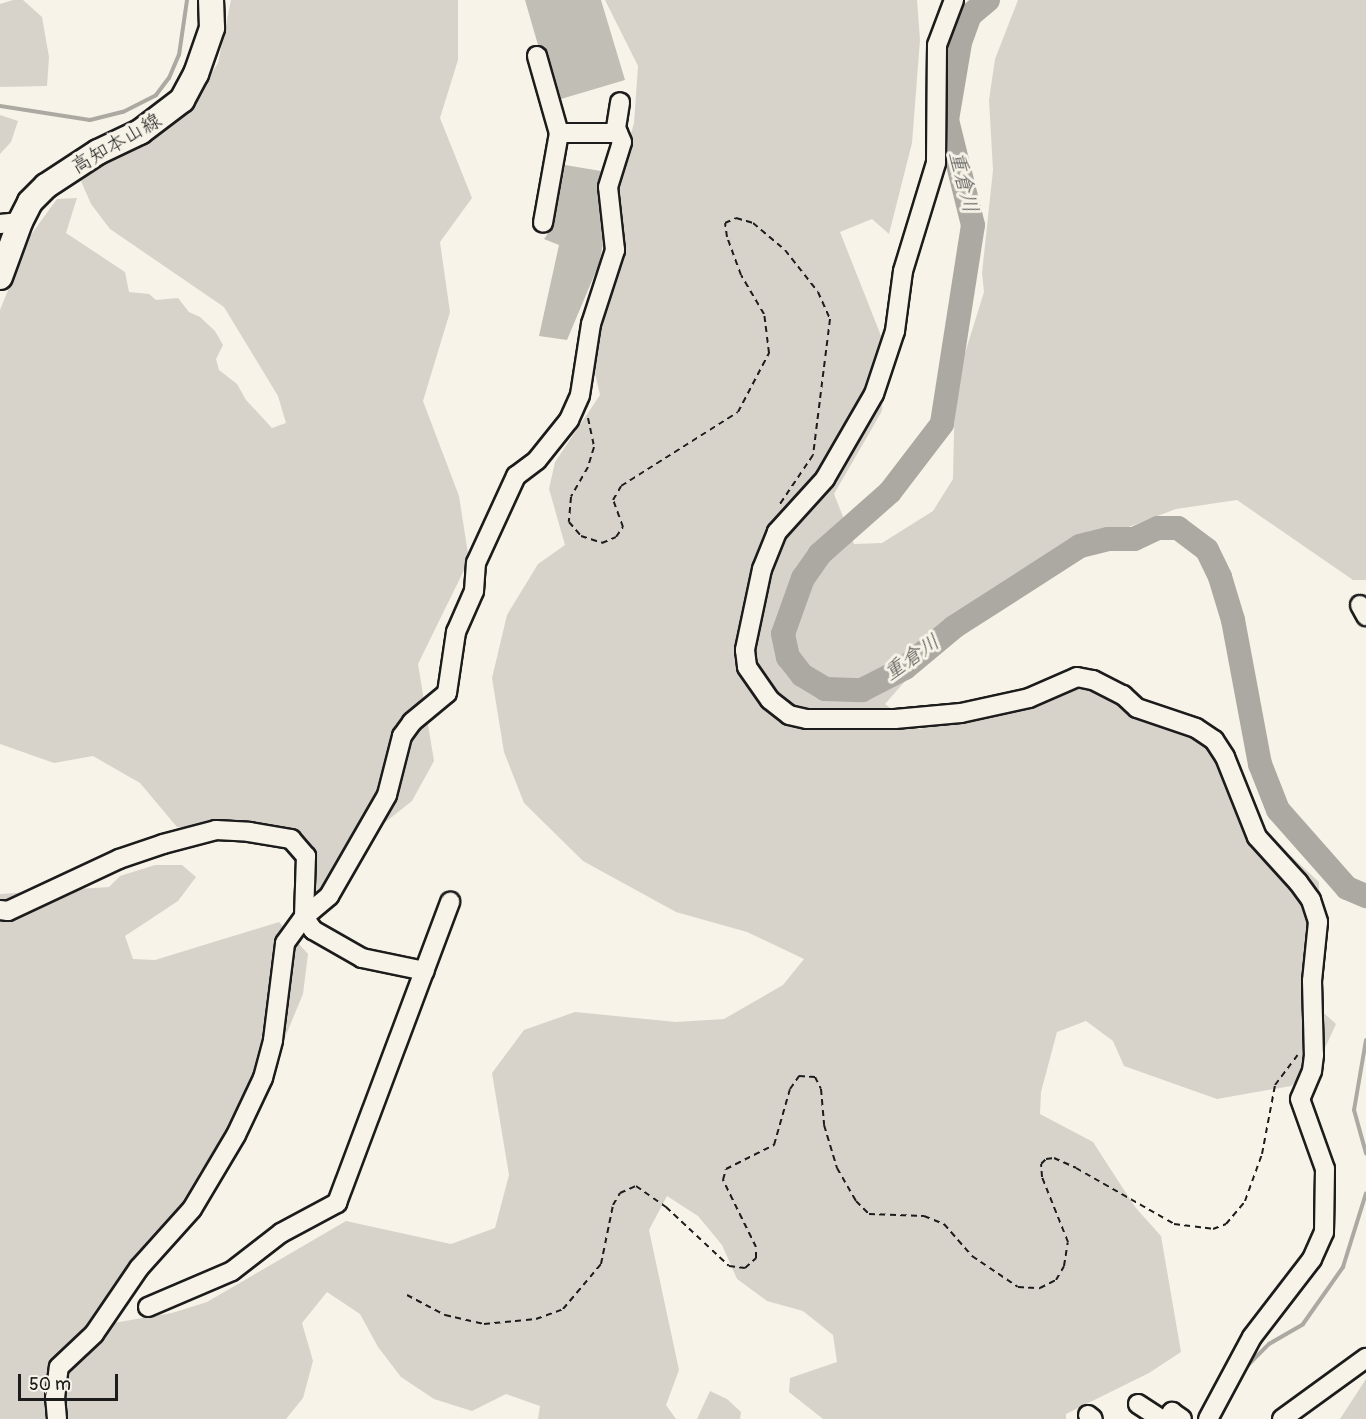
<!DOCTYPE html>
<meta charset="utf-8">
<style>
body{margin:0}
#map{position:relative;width:1366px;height:1419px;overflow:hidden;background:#f7f3e8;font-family:Pangolin,"Klee One",sans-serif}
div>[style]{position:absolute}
.green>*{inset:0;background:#d7d3cb}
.stream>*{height:4px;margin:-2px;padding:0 2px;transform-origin:2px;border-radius:2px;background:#aca9a2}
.river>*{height:24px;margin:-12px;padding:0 12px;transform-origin:12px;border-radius:12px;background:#aca9a2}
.building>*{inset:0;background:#c0beb5}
.path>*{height:2px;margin-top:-1px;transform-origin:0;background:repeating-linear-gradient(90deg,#1c1c1c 0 6px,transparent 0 10.5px)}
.roads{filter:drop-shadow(2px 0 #1c1c1c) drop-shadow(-2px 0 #1c1c1c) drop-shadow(0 2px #1c1c1c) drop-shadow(0 -2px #1c1c1c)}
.minor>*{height:18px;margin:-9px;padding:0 9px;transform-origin:9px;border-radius:9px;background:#f7f3e8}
.major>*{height:24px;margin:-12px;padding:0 12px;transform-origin:12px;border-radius:12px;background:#f7f3e8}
span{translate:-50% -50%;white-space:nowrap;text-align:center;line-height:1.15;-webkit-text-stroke:6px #f7f3e8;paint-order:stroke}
.street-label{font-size:20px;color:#1c1c1c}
.water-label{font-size:21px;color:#565452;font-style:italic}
.scale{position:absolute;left:18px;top:1374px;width:100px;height:27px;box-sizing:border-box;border:3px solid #1c1c1c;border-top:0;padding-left:8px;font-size:18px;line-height:21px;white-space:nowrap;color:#1c1c1c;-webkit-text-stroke:4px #f7f3e8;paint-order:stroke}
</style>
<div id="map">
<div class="green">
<i style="clip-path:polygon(13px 0,23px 0,42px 17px,49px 57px,47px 86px,0 87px,0 4px)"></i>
<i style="clip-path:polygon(231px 0,458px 0,458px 60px,440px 118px,472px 198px,440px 242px,450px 312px,423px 401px,459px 496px,469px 560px,418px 664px,434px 761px,412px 801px,359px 843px,318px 902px,312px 860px,286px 827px,177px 827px,140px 783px,93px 756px,54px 763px,0 744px,0 310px,30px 236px,57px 199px,77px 198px,66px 233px,125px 272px,129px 292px,149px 294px,156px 300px,178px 298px,189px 312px,200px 317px,215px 331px,223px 345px,216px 359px,219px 370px,237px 384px,246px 400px,272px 428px,286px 423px,278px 396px,224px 307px,110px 229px,91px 204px,81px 181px,106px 161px,163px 131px,189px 109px,218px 63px)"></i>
<i style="clip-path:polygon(605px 0,917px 0,920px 40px,912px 143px,889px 234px,872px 219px,840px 232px,885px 346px,882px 411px,834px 494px,854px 544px,882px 543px,933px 511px,953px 479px,955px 385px,984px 292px,982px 273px,993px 170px,989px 100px,995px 59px,1018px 0,1366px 0,1366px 580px,1353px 580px,1237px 500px,1176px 509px,1076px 547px,1034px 568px,914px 671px,885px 704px,919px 729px,992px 714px,1058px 679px,1126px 702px,1196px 734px,1226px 758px,1262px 829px,1319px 882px,1320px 925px,1307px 998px,1336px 1024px,1319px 1061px,1291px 1086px,1217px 1099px,1124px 1066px,1113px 1041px,1086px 1021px,1057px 1032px,1041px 1092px,1040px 1114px,1093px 1142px,1135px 1207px,1161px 1236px,1181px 1352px,1149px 1373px,1066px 1414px,1066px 1419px,823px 1419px,789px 1392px,790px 1378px,837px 1362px,833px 1335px,803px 1311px,767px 1301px,737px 1279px,722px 1245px,698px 1216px,667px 1196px,649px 1230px,679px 1370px,666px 1405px,676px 1419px,538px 1419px,540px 1406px,506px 1394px,472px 1411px,434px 1399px,401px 1377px,378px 1347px,360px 1314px,327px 1292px,302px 1323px,313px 1361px,303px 1398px,286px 1419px,0 1419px,0 894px,109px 887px,120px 876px,155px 865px,182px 865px,196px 877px,178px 901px,125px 936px,133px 959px,155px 960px,279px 922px,308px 954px,303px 994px,259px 1100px,200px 1172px,186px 1209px,107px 1324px,172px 1313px,207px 1302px,346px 1221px,451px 1244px,495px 1228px,509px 1175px,492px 1073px,524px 1030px,575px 1012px,676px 1022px,724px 1019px,783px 985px,804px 959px,747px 932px,676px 912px,583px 861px,524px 803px,504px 752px,492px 678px,507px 615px,538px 564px,565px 545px,549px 489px,555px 462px,600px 395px,585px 330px,612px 261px,617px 183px,634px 123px,638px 66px)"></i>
<i style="clip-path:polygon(0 115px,18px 121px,11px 142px,0 154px)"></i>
<i style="clip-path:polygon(1366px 1379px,1366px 1419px,1340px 1419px)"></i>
<i style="clip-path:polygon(710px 1391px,727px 1399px,741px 1412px,740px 1419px,697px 1419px)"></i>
</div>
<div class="stream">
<i style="left:0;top:106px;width:91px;rotate:8.8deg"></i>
<i style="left:90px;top:120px;width:34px;rotate:-14deg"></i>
<i style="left:123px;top:112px;width:37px;rotate:-27deg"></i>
<i style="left:156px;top:95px;width:21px;rotate:-53deg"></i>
<i style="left:169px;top:78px;width:25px;rotate:-67deg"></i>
<i style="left:179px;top:55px;width:56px;rotate:-81.7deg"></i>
<i style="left:1366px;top:1040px;width:71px;rotate:99.7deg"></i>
<i style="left:1354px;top:1110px;width:45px;rotate:74.4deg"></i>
<i style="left:1219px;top:1419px;width:59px;rotate:-62.6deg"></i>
<i style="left:1246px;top:1367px;width:33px;rotate:-45deg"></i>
<i style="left:1269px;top:1344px;width:39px;rotate:-30deg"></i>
<i style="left:1303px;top:1324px;width:70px;rotate:-54.9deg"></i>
<i style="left:1343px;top:1267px;width:77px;rotate:-72.7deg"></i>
</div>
<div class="river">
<i style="left:988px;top:0;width:23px;rotate:140deg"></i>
<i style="left:970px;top:15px;width:30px;rotate:110deg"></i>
<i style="left:960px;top:43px;width:78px;rotate:99.6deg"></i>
<i style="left:947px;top:120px;width:108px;rotate:76.1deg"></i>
<i style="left:973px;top:225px;width:201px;rotate:98.9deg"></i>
<i style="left:942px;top:424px;width:86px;rotate:127.4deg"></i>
<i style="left:890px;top:492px;width:94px;rotate:138.5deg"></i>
<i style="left:820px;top:554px;width:29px;rotate:125deg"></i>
<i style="left:803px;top:578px;width:59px;rotate:109.7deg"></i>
<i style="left:783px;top:634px;width:24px;rotate:78deg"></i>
<i style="left:788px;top:657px;width:23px;rotate:52deg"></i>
<i style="left:802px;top:675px;width:27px;rotate:31deg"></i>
<i style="left:825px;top:689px;width:37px;rotate:2deg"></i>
<i style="left:862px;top:690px;width:48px;rotate:-27.1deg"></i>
<i style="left:905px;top:668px;width:64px;rotate:-39.9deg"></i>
<i style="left:954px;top:627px;width:150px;rotate:-32.7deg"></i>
<i style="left:1080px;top:546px;width:29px;rotate:-14deg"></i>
<i style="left:1108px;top:539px;width:26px"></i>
<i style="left:1134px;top:539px;width:26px;rotate:-25deg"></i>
<i style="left:1158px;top:528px;width:20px"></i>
<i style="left:1178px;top:528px;width:36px;rotate:37deg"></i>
<i style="left:1207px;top:550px;width:30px;rotate:64deg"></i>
<i style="left:1220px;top:577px;width:45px;rotate:73.2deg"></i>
<i style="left:1233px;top:620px;width:147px;rotate:79.4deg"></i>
<i style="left:1260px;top:764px;width:49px;rotate:68.6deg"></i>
<i style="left:1278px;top:810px;width:104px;rotate:48.5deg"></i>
<i style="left:1347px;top:888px;width:21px;rotate:23deg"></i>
</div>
<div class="building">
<i style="clip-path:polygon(525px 0,601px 0,625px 80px,561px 99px,548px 53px,538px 45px)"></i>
<i style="clip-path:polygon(565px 165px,601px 171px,597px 188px,603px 244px,599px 264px,567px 340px,539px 336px,559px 245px,544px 239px,554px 225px)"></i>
</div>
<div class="path">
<i style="left:588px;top:418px;width:30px;rotate:78deg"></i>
<i style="left:594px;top:447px;width:21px;rotate:107deg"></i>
<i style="left:588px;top:467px;width:34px;rotate:120deg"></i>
<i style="left:571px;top:497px;width:25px;rotate:95deg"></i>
<i style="left:569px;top:522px;width:18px;rotate:49deg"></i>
<i style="left:581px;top:536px;width:22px;rotate:18deg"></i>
<i style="left:602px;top:543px;width:15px;rotate:-23deg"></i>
<i style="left:616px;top:537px;width:12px;rotate:-55deg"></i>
<i style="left:623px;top:527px;width:29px;rotate:-110deg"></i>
<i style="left:613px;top:500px;width:16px;rotate:-60deg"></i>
<i style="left:621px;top:486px;width:138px;rotate:-32.3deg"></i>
<i style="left:738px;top:412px;width:67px;rotate:-62.3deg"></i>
<i style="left:769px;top:353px;width:39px;rotate:-97deg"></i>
<i style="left:764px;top:314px;width:45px;rotate:-120.5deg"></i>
<i style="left:741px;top:275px;width:40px;rotate:-110.2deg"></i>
<i style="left:727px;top:237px;width:14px;rotate:-98deg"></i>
<i style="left:725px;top:223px;width:12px;rotate:-24deg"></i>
<i style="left:736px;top:218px;width:18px;rotate:16deg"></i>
<i style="left:753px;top:223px;width:42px;rotate:40.2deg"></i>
<i style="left:785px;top:250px;width:53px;rotate:51.8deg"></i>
<i style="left:818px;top:292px;width:30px;rotate:66deg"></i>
<i style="left:830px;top:319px;width:137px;rotate:97.1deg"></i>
<i style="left:813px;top:455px;width:59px;rotate:124deg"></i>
<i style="left:407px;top:1295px;width:43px;rotate:27.8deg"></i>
<i style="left:445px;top:1315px;width:40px;rotate:13deg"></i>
<i style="left:484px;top:1324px;width:52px;rotate:-5.5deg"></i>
<i style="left:536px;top:1319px;width:29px;rotate:-20deg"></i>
<i style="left:563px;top:1309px;width:59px;rotate:-49.8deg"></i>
<i style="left:601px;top:1264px;width:60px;rotate:-78.5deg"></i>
<i style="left:613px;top:1205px;width:14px;rotate:-60deg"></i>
<i style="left:620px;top:1193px;width:17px;rotate:-24deg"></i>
<i style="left:636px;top:1186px;width:37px;rotate:35deg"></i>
<i style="left:666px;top:1207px;width:86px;rotate:43.1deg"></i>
<i style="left:729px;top:1266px;width:16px;rotate:7deg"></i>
<i style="left:745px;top:1268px;width:15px;rotate:-42deg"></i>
<i style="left:756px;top:1258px;width:11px;rotate:-90deg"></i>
<i style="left:756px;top:1247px;width:75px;rotate:-116.2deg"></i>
<i style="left:723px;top:1180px;width:11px;rotate:-75deg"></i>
<i style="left:726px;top:1169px;width:54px;rotate:-26.6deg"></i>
<i style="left:774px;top:1145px;width:58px;rotate:-74.1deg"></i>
<i style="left:790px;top:1089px;width:16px;rotate:-55deg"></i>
<i style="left:799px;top:1076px;width:16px;rotate:4deg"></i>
<i style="left:815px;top:1077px;width:13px;rotate:63deg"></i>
<i style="left:821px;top:1089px;width:36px;rotate:85deg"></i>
<i style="left:824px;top:1125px;width:45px;rotate:73.2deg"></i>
<i style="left:837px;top:1168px;width:38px;rotate:60deg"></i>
<i style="left:856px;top:1201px;width:18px;rotate:45deg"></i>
<i style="left:869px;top:1214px;width:55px;rotate:2.1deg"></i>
<i style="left:924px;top:1216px;width:22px;rotate:22deg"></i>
<i style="left:944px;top:1224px;width:43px;rotate:48.8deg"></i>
<i style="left:972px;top:1256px;width:55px;rotate:34deg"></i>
<i style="left:1018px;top:1287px;width:22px;rotate:3deg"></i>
<i style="left:1040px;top:1288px;width:18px;rotate:-27deg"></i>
<i style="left:1056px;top:1280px;width:16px;rotate:-60deg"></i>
<i style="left:1064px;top:1266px;width:24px;rotate:-81deg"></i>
<i style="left:1068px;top:1242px;width:70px;rotate:-111.8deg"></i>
<i style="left:1042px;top:1177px;width:13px;rotate:-94deg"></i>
<i style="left:1041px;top:1164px;width:7px;rotate:-45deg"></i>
<i style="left:1046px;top:1159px;width:8px;rotate:-7deg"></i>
<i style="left:1054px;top:1158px;width:24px;rotate:24deg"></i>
<i style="left:1076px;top:1168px;width:113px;rotate:29.7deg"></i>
<i style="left:1174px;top:1224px;width:39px;rotate:7deg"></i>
<i style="left:1213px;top:1229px;width:14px;rotate:-21deg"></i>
<i style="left:1226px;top:1224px;width:30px;rotate:-50deg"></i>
<i style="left:1245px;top:1201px;width:50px;rotate:-70.1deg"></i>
<i style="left:1262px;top:1154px;width:70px;rotate:-79.3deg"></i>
<i style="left:1275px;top:1085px;width:39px;rotate:-53deg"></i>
</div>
<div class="roads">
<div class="minor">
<i style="left:954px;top:0;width:48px;rotate:110.7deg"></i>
<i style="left:937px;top:45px;width:118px;rotate:90.5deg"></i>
<i style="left:936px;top:163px;width:113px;rotate:107deg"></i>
<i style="left:903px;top:271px;width:61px;rotate:97.6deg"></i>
<i style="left:895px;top:331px;width:66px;rotate:108.4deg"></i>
<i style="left:874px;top:394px;width:98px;rotate:120deg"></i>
<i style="left:825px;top:479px;width:72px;rotate:132.2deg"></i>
<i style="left:777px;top:532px;width:40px;rotate:112deg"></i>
<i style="left:762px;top:569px;width:83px;rotate:101.9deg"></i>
<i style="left:745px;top:650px;width:17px;rotate:83deg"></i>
<i style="left:747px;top:667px;width:40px;rotate:55.1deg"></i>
<i style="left:770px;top:700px;width:24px;rotate:38deg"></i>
<i style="left:789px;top:715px;width:18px;rotate:13deg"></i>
<i style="left:807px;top:719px;width:88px"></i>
<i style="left:895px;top:719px;width:66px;rotate:-5.2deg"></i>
<i style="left:961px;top:713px;width:70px;rotate:-12.4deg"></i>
<i style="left:1029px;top:698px;width:52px;rotate:-23.6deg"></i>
<i style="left:1077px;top:677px;width:16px;rotate:11deg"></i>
<i style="left:1093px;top:680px;width:34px;rotate:27deg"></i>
<i style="left:1123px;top:695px;width:19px;rotate:43deg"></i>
<i style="left:1137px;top:708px;width:62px;rotate:18.7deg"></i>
<i style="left:1196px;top:728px;width:22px;rotate:34deg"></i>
<i style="left:1214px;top:740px;width:20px;rotate:57deg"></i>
<i style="left:1225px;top:757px;width:86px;rotate:68.2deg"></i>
<i style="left:1257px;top:837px;width:61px;rotate:47.7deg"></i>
<i style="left:1298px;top:882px;width:22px;rotate:54deg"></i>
<i style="left:1311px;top:900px;width:23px;rotate:72deg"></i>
<i style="left:1318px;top:922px;width:59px;rotate:95.8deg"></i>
<i style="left:1312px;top:981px;width:74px;rotate:88.5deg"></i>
<i style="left:1314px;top:1055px;width:16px;rotate:97deg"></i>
<i style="left:1312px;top:1071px;width:30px;rotate:113deg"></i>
<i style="left:1300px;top:1099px;width:74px;rotate:70.3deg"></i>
<i style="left:1325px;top:1169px;width:63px;rotate:90.9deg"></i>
<i style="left:1324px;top:1232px;width:30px;rotate:114deg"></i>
<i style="left:1312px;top:1259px;width:98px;rotate:127.6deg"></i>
<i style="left:1252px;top:1337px;width:93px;rotate:118.2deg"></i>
<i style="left:537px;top:56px;width:80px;rotate:74.1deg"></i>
<i style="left:559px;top:133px;width:91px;rotate:100.1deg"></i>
<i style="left:559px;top:133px;width:59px"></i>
<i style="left:0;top:224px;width:20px;rotate:-6deg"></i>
<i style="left:1360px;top:605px;width:13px;rotate:61deg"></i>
<i style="left:0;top:910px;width:8px;rotate:7deg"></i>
<i style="left:8px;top:911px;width:123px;rotate:-25.1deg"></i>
<i style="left:119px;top:859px;width:46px;rotate:-18.8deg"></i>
<i style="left:163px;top:844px;width:55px;rotate:-14.8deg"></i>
<i style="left:216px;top:830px;width:33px;rotate:3deg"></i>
<i style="left:249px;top:832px;width:43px;rotate:9.5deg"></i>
<i style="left:291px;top:839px;width:23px;rotate:49deg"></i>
<i style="left:306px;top:856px;width:61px;rotate:91.9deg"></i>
<i style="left:304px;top:917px;width:16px;rotate:55deg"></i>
<i style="left:313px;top:930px;width:56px;rotate:29.7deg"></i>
<i style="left:362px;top:958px;width:64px;rotate:11.7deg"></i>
<i style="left:148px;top:1307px;width:91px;rotate:-23.2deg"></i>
<i style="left:232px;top:1271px;width:62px;rotate:-37.8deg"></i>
<i style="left:281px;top:1233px;width:64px;rotate:-28.2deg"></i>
<i style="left:337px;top:1203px;width:322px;rotate:-69.4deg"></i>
<i style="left:1138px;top:1404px;width:27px;rotate:33deg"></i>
<i style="left:1088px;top:1415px;width:6px;rotate:39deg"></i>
<i style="left:57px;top:1419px;width:21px;rotate:-95deg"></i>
<i style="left:55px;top:1398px;width:31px;rotate:-83deg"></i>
<i style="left:59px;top:1367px;width:48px;rotate:-43.3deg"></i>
<i style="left:94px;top:1334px;width:80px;rotate:-55.7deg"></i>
<i style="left:139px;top:1268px;width:79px;rotate:-48.1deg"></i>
<i style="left:192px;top:1209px;width:86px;rotate:-59.3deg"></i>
<i style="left:236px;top:1135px;width:63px;rotate:-64.7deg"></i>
<i style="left:263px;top:1078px;width:39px;rotate:-75deg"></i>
<i style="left:273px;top:1040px;width:98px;rotate:-82.9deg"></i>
<i style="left:285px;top:943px;width:32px;rotate:-54deg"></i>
<i style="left:304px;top:917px;width:33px;rotate:-40deg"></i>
<i style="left:329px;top:896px;width:116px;rotate:-60.1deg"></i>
<i style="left:387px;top:795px;width:61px;rotate:-75.7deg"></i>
<i style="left:402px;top:736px;width:17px;rotate:-54deg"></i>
<i style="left:412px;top:722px;width:45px;rotate:-39.6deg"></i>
<i style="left:447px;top:693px;width:62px;rotate:-81.6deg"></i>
<i style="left:456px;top:632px;width:45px;rotate:-66.3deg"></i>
<i style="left:474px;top:591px;width:28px;rotate:-86deg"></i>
<i style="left:476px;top:563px;width:96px;rotate:-65.3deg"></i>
<i style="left:516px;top:476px;width:26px;rotate:-37deg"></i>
<i style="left:537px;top:460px;width:51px;rotate:-51.3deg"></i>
<i style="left:569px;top:420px;width:27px;rotate:-66deg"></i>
<i style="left:580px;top:395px;width:72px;rotate:-81.2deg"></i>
<i style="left:591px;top:324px;width:78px;rotate:-72deg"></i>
<i style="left:615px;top:250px;width:63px;rotate:-96.3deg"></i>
<i style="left:608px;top:187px;width:47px;rotate:-72.7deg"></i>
<i style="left:622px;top:142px;width:15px;rotate:-113deg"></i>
<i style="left:616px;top:128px;width:26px;rotate:-81deg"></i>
<i style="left:1167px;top:1419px;width:9px;rotate:-54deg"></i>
<i style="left:1172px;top:1412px;width:12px;rotate:35deg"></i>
<i style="left:1282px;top:1419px;width:104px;rotate:-36deg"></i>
</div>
<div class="major">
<i style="left:0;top:277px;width:59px;rotate:-70deg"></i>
<i style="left:20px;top:222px;width:22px;rotate:-63deg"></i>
<i style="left:30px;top:202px;width:23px;rotate:-45deg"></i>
<i style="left:46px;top:186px;width:62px;rotate:-33.2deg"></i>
<i style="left:98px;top:152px;width:47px;rotate:-25.5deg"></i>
<i style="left:140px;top:132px;width:53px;rotate:-37.3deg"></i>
<i style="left:182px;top:100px;width:30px;rotate:-62deg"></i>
<i style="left:196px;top:74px;width:49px;rotate:-70.8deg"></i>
<i style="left:212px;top:28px;width:28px;rotate:-92deg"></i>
</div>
</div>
<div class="street-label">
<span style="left:116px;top:143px;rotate:-30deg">高知本山線</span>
</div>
<div class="water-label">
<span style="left:963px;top:182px;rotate:76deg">重倉川</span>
<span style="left:912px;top:658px;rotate:-35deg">重倉川</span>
</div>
<div class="scale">50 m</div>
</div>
